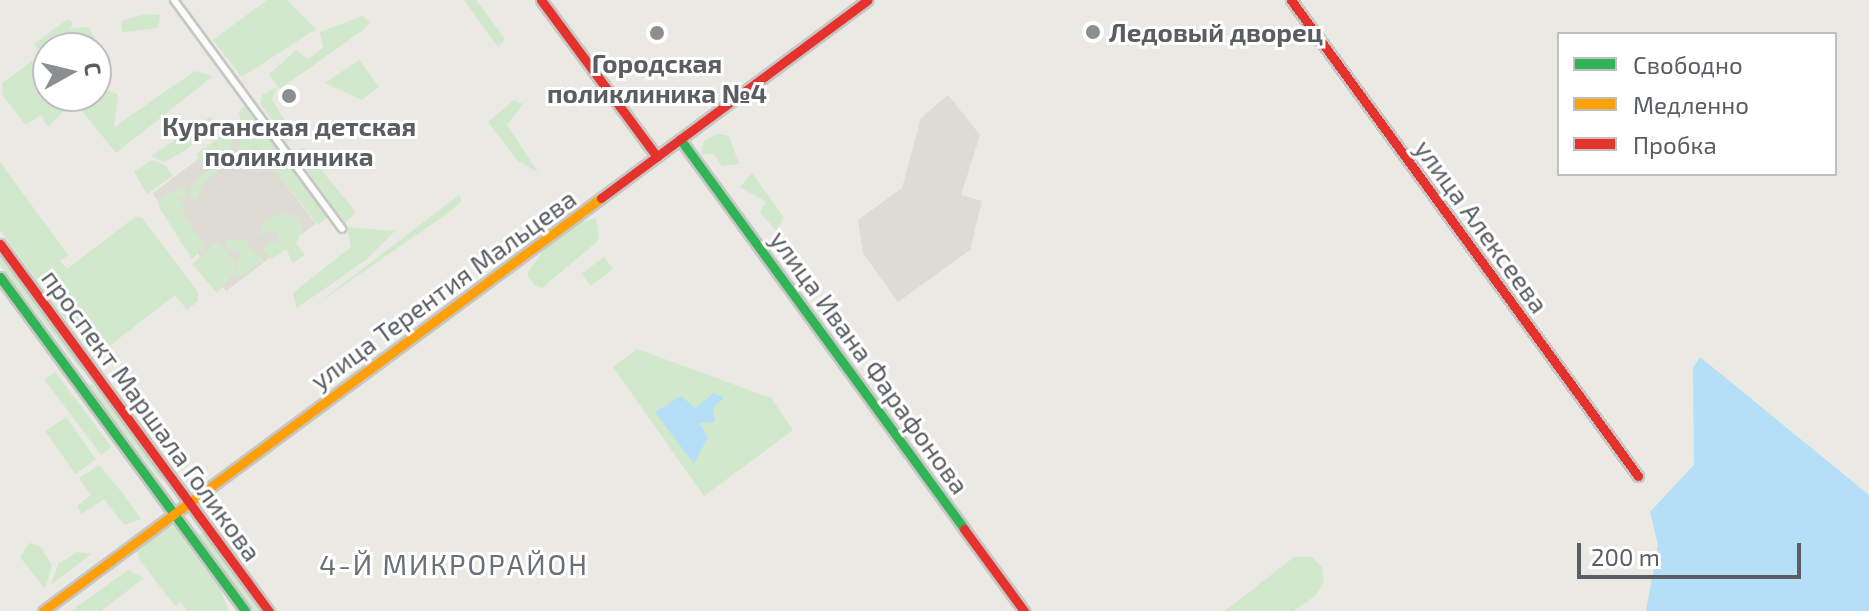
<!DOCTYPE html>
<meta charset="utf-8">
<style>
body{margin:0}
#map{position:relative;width:1869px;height:611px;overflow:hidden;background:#eae9e3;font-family:"Exo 2",sans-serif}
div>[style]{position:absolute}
.education>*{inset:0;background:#dddbd3;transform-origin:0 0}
.green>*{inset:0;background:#d1e8cc;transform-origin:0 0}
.water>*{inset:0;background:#b5def7}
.roads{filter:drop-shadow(2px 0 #c6c6c5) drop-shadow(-2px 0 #c6c6c5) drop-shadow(0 2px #c6c6c5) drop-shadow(0 -2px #c6c6c5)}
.street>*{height:6px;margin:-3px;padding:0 3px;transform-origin:3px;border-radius:3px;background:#fcfcfb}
.fast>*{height:9px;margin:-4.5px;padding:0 4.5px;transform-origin:4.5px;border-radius:4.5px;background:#30b455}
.slow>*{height:9px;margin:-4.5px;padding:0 4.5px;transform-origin:4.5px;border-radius:4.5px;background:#ff9f0a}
.jam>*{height:9px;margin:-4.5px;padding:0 4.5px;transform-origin:4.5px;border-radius:4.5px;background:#e5322d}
.dots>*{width:22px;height:22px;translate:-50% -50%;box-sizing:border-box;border:4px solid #fff;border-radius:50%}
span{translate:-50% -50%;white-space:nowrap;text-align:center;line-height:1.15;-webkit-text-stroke:6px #fff;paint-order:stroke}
.poi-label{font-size:26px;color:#595e63;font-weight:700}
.left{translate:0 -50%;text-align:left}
.street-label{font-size:26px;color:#595e63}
.neighbourhood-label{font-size:28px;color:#6a7075;letter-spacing:2px}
.legend{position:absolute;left:1557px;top:32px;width:280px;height:144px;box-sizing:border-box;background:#fff;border:2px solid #bdbfc1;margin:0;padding:10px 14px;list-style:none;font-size:24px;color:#595e63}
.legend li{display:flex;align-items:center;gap:16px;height:40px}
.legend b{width:40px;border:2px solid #bdbfc1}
.north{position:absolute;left:32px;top:32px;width:80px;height:80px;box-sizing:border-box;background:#fff;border:2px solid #bdbfc1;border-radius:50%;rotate:82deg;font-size:22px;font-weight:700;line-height:32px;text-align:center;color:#595e63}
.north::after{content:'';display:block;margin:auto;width:28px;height:36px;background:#8c8f90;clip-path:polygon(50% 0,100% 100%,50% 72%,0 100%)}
.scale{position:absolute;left:1577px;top:543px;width:224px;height:36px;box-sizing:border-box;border:4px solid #595e63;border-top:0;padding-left:10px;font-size:24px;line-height:28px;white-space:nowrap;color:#595e63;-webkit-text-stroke:6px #fff;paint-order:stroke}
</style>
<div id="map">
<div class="education">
<i style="clip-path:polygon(948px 95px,980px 135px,961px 195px,982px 201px,970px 250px,898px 302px,863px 253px,858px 220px,902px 188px,921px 118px)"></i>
<i style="left:242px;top:126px;width:122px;height:112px;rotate:53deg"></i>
</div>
<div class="green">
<i style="clip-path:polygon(267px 0,287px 0,316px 29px,242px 77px,213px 40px)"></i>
<i style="clip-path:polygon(464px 0,476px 0,505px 39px,498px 47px)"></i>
<i style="clip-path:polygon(145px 14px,160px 15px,158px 28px,122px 32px,121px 21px)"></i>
<i style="clip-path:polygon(362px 16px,370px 22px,364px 29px,280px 89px,269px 74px,296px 50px,308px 59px,323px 48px,320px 32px)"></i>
<i style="clip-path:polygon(68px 19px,73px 23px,69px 29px,88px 27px,95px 39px,98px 56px,96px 48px,48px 48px,48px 62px,34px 44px)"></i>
<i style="clip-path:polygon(36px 58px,48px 75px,48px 96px,64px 96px,70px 105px,48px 127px,41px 115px,26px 125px,3px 96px,2px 83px)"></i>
<i style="clip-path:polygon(359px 60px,379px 87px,362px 100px,325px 83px)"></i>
<i style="clip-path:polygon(195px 71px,213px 76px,116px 153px,70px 96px,96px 96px,96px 87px,118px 94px,114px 127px)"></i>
<i style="clip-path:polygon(277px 87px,272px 99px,295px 138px,287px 142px,261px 105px,262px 95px)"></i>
<i style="clip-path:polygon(514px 100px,523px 104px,507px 125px,538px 172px,518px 161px,488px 122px)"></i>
<i style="clip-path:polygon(247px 101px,331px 214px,318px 225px,255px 144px,243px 162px,238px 155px,241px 137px,229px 144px,234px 151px,219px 154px,204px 166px,196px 154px,241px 123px,239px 112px)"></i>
<i style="clip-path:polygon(210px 117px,216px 123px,186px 150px,164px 162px,151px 156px)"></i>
<i style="clip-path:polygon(718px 134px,729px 136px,739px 164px,722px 166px,714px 154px,701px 154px,704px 141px)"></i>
<i style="clip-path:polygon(302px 147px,356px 212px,345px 223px,298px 158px)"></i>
<i style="clip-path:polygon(236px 156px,203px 184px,197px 199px,188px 198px,196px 180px,223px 159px)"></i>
<i style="clip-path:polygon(152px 160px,165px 165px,173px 176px,147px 194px,134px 172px)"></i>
<i style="clip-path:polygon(0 162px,68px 255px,60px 261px,67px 269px,135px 217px,142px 218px,198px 292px,198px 301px,187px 310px,175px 295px,94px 358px,0 230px)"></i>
<i style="clip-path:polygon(752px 173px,784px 218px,776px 231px,760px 212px,766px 202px,740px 187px)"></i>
<i style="clip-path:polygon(185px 185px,186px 195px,176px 199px,183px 203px,183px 213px,205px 247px,192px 259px,159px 207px,159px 199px)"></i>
<i style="clip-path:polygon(459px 195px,462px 201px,448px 213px,318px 303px)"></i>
<i style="clip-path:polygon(287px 212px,298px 218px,302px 229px,296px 243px,305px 255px,293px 263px,286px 249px,271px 259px,262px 249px,270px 241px,277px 244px,277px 231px,259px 235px,265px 221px)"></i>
<i style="clip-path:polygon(596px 218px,599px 240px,542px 288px,534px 285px,527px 274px,551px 240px,577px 223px)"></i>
<i style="clip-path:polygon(347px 227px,395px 231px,367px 259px,297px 308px,293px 293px,351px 247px)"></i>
<i style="clip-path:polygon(227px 240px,249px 240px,246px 246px,264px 260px,240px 278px,234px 273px,217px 293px,192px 264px,217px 242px,234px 261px,235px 273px,240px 253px,225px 247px)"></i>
<i style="clip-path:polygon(0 255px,83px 366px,81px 370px,0 265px)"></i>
<i style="left:604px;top:257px;width:15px;height:28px;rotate:53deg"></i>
<i style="clip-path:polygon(637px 349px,771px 398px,793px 430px,704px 496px,613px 367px)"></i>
<i style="left:55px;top:372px;width:94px;height:13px;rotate:53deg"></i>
<i style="left:92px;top:384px;width:118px;height:5px;rotate:52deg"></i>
<i style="left:66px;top:417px;width:52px;height:25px;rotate:55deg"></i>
<i style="clip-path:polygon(99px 465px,120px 490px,141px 519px,124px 525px,104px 499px,82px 514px,77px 506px,91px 495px,79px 478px)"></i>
<i style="clip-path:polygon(173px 526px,220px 589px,229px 611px,187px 611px,181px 602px,175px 606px,139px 559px,137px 548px)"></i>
<i style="clip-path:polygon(204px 533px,206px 536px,263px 611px,254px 611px,201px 540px,199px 534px)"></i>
<i style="clip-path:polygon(29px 543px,40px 546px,52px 565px,45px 589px,20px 557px)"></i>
<i style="clip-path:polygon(77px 552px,91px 554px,51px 585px,58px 564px)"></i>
<i style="clip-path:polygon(1294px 557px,1312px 557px,1322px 567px,1324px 582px,1315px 596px,1294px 611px,1225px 611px)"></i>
<i style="clip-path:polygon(128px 570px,144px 578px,101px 611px,71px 611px)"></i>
</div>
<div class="water">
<i style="clip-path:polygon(1700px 357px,1869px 495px,1869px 611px,1646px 611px,1658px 545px,1650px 512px,1694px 465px,1693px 368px)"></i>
<i style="clip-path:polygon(714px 393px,724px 398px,713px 407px,715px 422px,699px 423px,708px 437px,694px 464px,655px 412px,681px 396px,695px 408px)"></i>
</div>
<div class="roads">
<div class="street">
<i style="left:174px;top:0;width:284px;rotate:53.7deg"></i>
</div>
<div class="fast">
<i style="left:680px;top:139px;width:482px;rotate:53.9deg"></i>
<i style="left:0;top:277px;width:414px;rotate:53.7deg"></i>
</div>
<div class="slow">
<i style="left:43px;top:611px;width:694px;rotate:-36.51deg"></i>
</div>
<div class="jam">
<i style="left:541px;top:0;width:195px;rotate:53.5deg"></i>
<i style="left:1291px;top:0;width:589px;rotate:53.91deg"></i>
<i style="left:601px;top:198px;width:332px;rotate:-36.6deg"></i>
<i style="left:0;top:244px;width:455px;rotate:53.8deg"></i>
<i style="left:964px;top:529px;width:102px;rotate:53.8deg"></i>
</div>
</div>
<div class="dots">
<i style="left:1093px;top:32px;background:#8c8f90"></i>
<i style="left:657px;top:33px;background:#8c8f90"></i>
<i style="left:289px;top:96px;background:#8c8f90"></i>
</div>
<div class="poi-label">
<span class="left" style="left:1109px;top:32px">Ледовый дворец</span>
<span style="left:657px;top:78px">Городская<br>поликлиника №4</span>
<span style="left:289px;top:141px">Курганская детская<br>поликлиника</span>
</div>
<div class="street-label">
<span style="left:1482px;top:226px;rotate:54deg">улица Алексеева</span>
<span style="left:443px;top:289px;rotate:-36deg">улица Терентия Мальцева</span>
<span style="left:870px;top:362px;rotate:54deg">улица Ивана Фарафонова</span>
<span style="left:152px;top:415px;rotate:54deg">проспект Маршала Голикова</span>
</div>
<div class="neighbourhood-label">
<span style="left:454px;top:564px">4-Й МИКРОРАЙОН</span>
</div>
<ul class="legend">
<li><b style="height:10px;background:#30b455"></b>Свободно</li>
<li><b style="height:10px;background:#ff9f0a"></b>Медленно</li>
<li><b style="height:10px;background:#e5322d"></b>Пробка</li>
</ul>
<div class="north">С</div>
<div class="scale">200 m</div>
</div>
